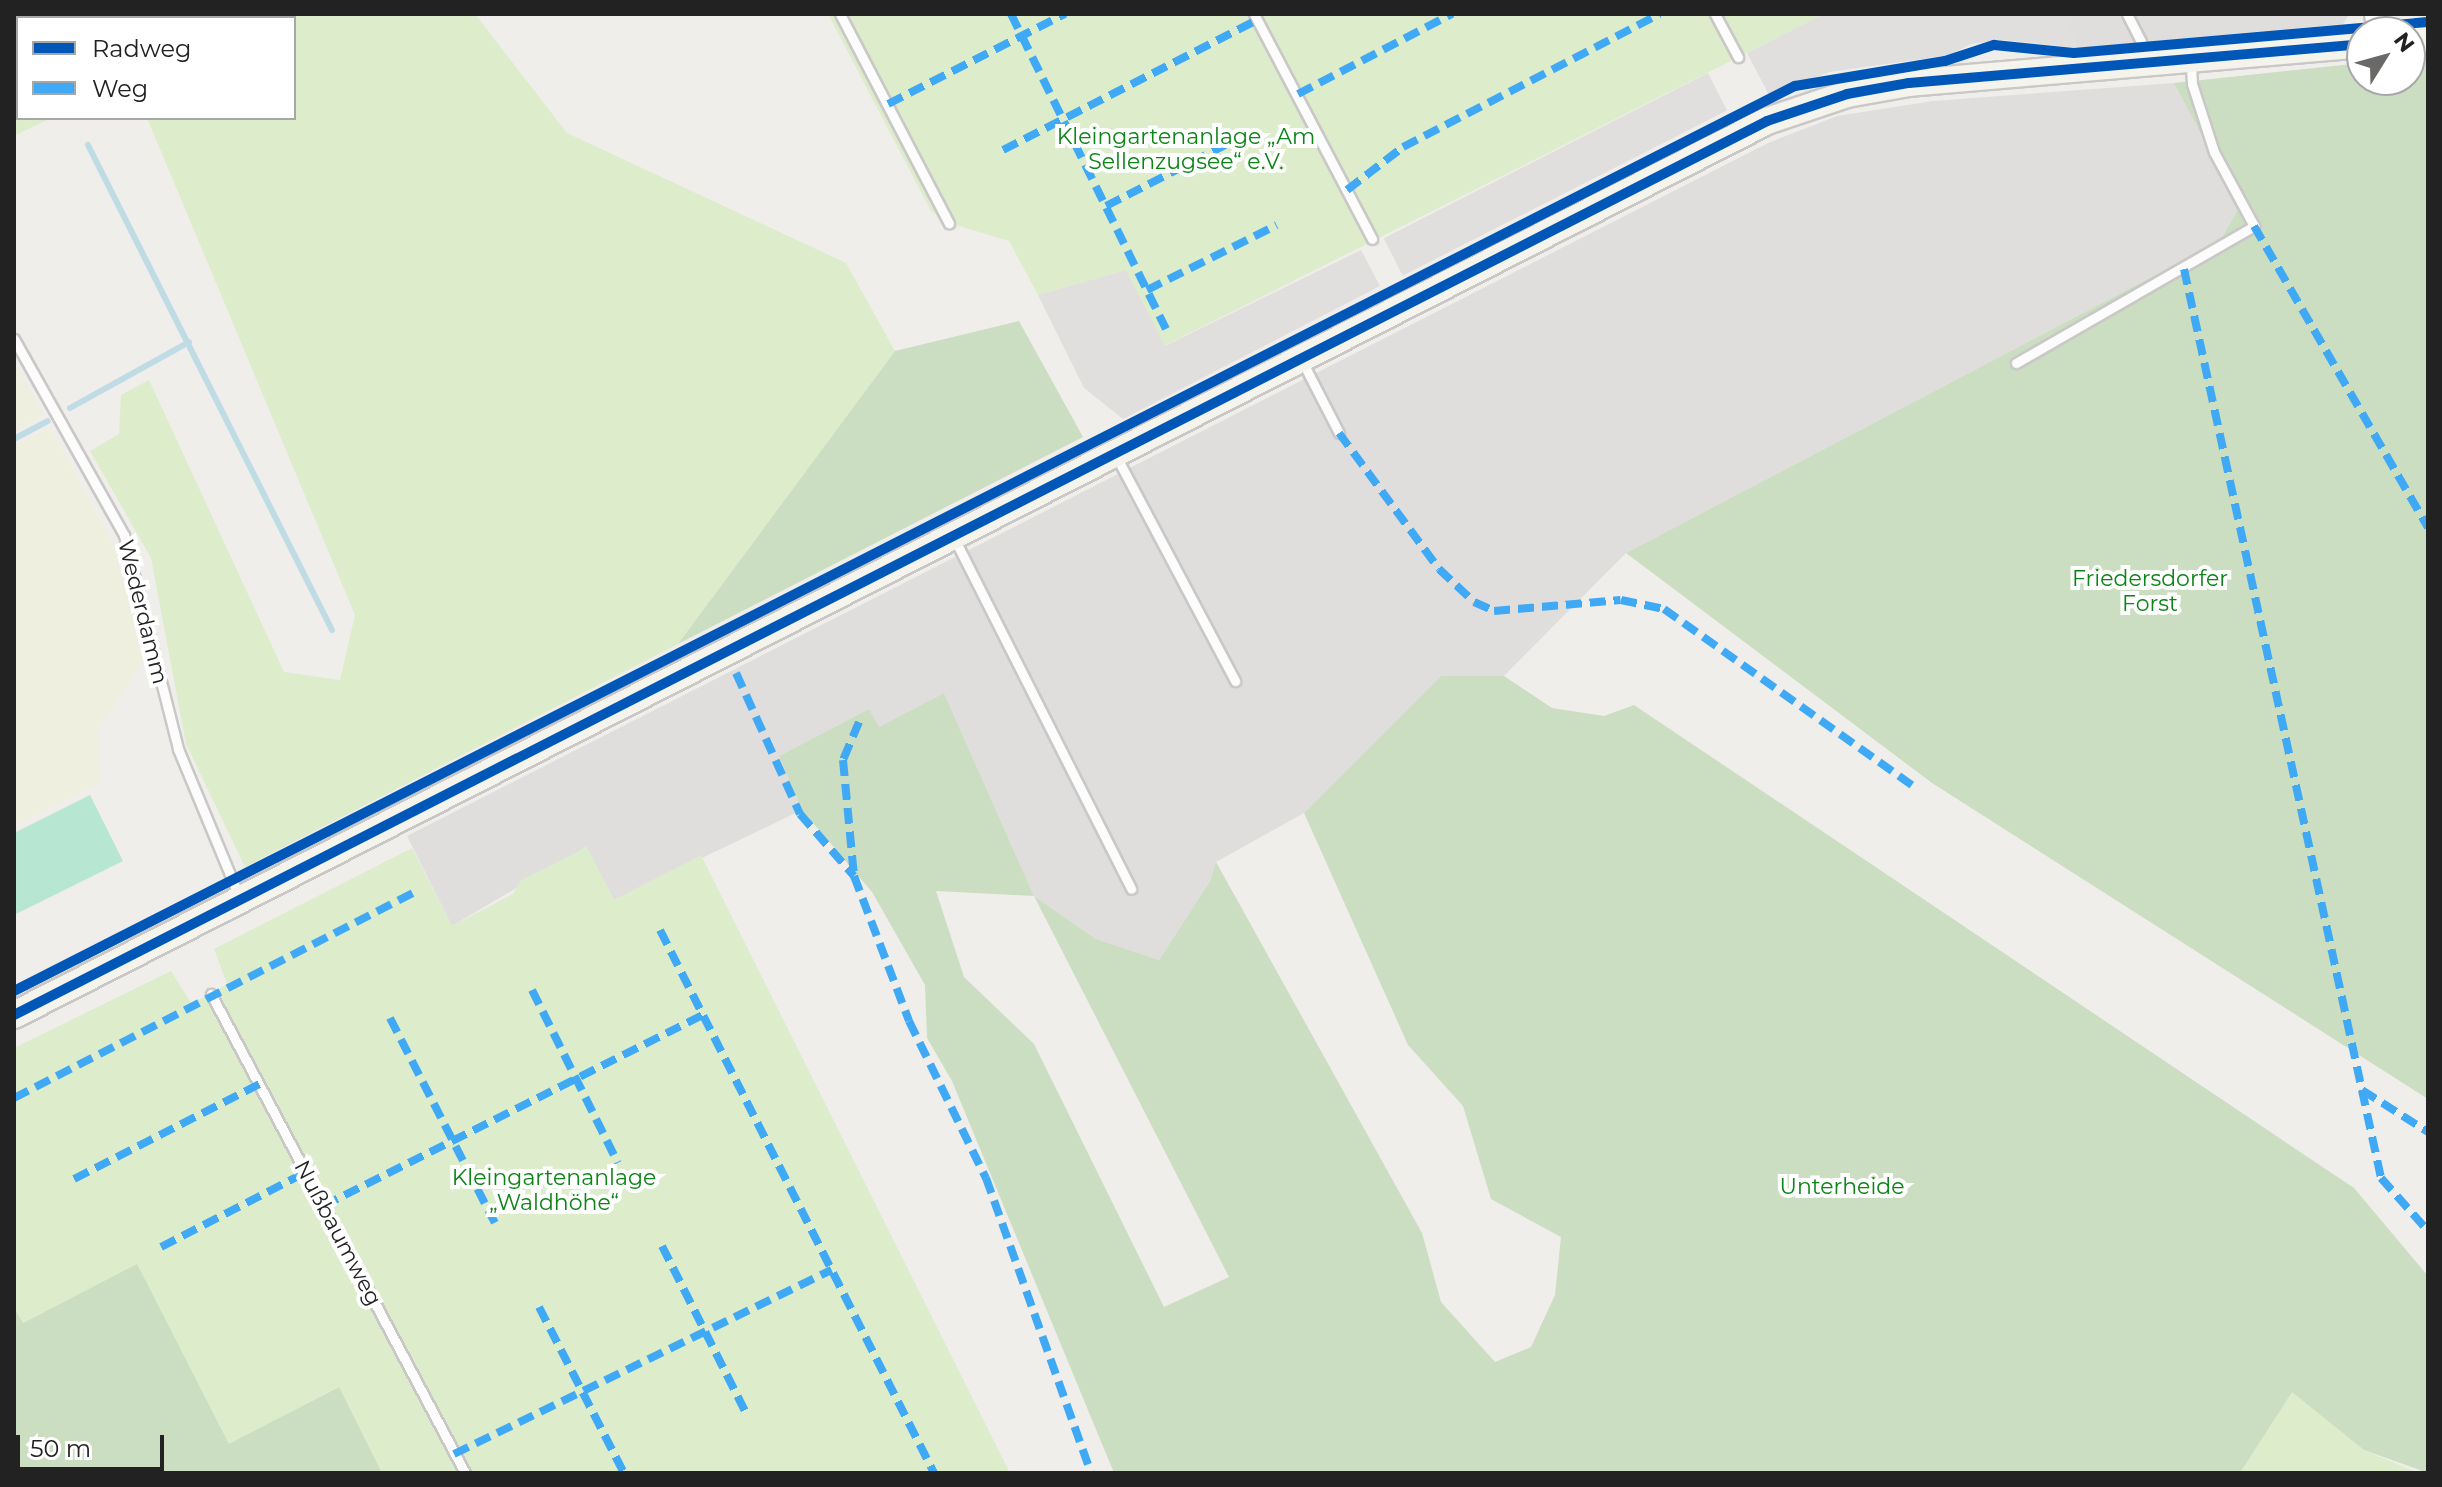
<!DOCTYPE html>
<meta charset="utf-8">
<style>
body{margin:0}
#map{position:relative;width:2442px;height:1487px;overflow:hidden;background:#f0eeeb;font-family:Montserrat,sans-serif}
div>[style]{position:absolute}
.residential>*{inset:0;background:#dfdedc}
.farmland>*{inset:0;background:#efefdf}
.grass>*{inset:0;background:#ddeccb}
.forest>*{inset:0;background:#cbdec1}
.pitch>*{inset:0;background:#b7e6d2}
.parking>*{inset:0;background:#e0dfde;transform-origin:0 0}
.stream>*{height:6px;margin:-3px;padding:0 3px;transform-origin:3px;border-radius:3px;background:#bfdbe3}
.roads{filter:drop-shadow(2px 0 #c9c8c7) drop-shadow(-2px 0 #c9c8c7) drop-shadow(0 2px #c9c8c7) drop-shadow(0 -2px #c9c8c7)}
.lane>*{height:9px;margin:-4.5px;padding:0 4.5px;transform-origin:4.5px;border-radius:4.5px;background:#fdfcfc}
.street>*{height:18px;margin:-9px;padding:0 9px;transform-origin:9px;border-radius:9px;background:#fdfcfc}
.secondary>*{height:26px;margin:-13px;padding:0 13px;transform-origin:13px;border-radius:13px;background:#f4f4ed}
.quiet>*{height:8px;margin-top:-4px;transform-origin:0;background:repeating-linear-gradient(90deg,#3fa9f5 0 16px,transparent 0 24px)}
.cycleway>*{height:10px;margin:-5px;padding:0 5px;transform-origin:5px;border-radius:5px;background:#0057b8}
span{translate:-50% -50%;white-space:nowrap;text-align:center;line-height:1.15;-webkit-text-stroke:8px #fff;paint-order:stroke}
.park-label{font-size:22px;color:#0c8416}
.street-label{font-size:22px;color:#222}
.frame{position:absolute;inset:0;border:16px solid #222;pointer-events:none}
.legend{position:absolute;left:16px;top:16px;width:280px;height:104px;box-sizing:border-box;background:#fff;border:2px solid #a7a7a7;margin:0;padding:10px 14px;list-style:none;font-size:24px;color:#222}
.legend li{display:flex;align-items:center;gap:16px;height:40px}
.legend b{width:40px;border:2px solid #a7a7a7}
.north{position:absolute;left:2346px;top:16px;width:80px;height:80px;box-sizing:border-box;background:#fff;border:2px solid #a7a7a7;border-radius:50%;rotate:53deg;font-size:22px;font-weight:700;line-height:32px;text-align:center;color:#222}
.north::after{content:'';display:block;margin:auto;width:28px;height:36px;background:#6a6968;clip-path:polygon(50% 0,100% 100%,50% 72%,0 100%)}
.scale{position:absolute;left:16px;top:1435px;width:148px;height:36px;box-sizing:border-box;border:4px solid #222;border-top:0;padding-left:10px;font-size:24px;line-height:28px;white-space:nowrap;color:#222;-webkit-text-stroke:6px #fff;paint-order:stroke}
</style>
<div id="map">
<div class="residential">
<i style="clip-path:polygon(2060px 14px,2349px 14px,2343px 24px,2078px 48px)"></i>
<i style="clip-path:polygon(2174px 83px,2239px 207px,2220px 241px,1626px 553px,1504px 676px,1441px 676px,1304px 813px,1216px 862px,1210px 881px,1159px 960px,1096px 939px,1034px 896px,944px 693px,878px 728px,869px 709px,779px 756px,802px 810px,614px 900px,586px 847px,452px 926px,407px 836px,1768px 143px,1837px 116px,1933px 101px)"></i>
</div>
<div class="farmland">
<i style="clip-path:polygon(14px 362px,44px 415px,14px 432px)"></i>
<i style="clip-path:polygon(50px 427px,115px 548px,143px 661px,98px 731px,101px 782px,14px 826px,14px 446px)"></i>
</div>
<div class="grass">
<i style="clip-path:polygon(14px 14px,475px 14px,567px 133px,846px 263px,895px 351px,678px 644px,245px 867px,186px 744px,151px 558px,90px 451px,119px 434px,121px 395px,149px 380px,284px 672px,340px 680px,355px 615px,147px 118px,294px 118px,294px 18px,18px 18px,18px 118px,51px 118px,14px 136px)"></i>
<i style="clip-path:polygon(828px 14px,1824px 14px,1164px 346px,1126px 270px,1038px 295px,1009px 241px,949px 223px,931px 211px)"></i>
<i style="clip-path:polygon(587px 847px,614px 900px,701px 855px,1010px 1473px,382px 1473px,338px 1387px,229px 1445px,137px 1265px,22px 1323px,14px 1308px,14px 1048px,171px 971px,191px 1003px,211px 994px,227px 984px,214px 949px,412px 848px,452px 926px,513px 894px,521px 880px)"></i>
<i style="clip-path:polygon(2292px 1391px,2364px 1450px,2418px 1473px,2240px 1473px)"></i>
</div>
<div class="forest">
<i style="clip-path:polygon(2428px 57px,2428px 1099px,1932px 783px,1626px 553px,2220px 241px,2239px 207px,2174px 83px,2362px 63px,2362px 80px,2410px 80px,2410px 58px)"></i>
<i style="clip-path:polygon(1019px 321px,1083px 437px,678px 644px,895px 351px)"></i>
<i style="clip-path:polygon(evenodd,1441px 676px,1504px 676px,1552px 708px,1604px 716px,1634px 705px,2354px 1188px,2428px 1276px,2428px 1473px,2364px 1450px,2292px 1392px,2240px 1473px,1114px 1473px,952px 1081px,927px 1038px,925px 985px,872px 892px,802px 810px,779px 756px,869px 709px,879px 727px,944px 693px,1034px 896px,1096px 939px,1159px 960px,1210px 881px,1216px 862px,1422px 1233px,1441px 1302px,1495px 1362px,1531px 1347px,1555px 1295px,1561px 1237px,1491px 1199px,1463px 1106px,1408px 1045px,1304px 813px,1441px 676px,936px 891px,1034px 896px,1229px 1277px,1164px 1307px,1034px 1044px,964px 977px,936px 891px)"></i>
<i style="clip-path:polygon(137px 1264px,229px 1444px,339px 1387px,382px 1473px,14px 1473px,14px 1308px,23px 1323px)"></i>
</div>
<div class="pitch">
<i style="clip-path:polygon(90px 795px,123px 861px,14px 915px,14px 833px)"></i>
</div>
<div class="parking">
<i style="clip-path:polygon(1824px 14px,2060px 14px,2078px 48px,2004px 40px,1971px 44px,1950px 55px,1830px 72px,1769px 95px,1747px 53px)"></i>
<i style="left:1708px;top:73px;width:42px;height:364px;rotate:63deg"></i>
<i style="clip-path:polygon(1361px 250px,1380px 286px,1123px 419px,1084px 388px,1038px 295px,1126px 270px,1165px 346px)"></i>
</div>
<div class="stream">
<i style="left:88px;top:145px;width:543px;rotate:63.29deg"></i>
<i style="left:70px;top:408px;width:136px;rotate:-29deg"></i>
<i style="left:14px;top:439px;width:38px;rotate:-28deg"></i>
</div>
<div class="roads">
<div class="lane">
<i style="left:840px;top:14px;width:236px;rotate:62.5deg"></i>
<i style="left:1254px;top:14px;width:254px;rotate:62.3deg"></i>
<i style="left:1715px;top:14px;width:49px;rotate:61.9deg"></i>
<i style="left:2127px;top:14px;width:31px;rotate:63deg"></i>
<i style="left:2141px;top:42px;width:18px;rotate:84deg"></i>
<i style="left:14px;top:339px;width:225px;rotate:60.7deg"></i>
<i style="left:124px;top:535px;width:221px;rotate:75.8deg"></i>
<i style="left:178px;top:749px;width:159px;rotate:67.5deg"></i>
<i style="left:1302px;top:361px;width:81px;rotate:62.8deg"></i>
<i style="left:2016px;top:363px;width:275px;rotate:-29.9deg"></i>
<i style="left:2254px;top:226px;width:84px;rotate:-118.4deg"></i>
<i style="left:2214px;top:152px;width:71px;rotate:-107.9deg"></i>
<i style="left:2192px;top:84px;width:22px;rotate:-93deg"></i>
<i style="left:1115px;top:454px;width:257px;rotate:62.1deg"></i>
<i style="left:954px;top:538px;width:393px;rotate:63.2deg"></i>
<i style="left:211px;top:994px;width:542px;rotate:62.06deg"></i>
</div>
<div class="street">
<i style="left:2374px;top:14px;width:18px;rotate:81deg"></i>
</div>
<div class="secondary">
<i style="left:2410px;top:40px;width:18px;rotate:-6deg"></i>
<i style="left:14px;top:1015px;width:1968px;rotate:-27.02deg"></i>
<i style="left:1767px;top:121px;width:84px;rotate:-18.6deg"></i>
<i style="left:1847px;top:94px;width:63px;rotate:-10.1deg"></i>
<i style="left:1909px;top:83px;width:455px;rotate:-4.9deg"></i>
</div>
</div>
<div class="quiet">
<i style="left:1011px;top:14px;width:351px;rotate:63.8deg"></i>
<i style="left:98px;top:18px;width:10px;rotate:-24deg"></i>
<i style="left:14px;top:56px;width:4px;rotate:-27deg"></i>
<i style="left:1298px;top:94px;width:174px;rotate:-27.5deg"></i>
<i style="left:888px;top:104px;width:199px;rotate:-27deg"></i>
<i style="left:1003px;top:150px;width:285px;rotate:-27.1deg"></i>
<i style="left:1347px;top:190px;width:71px;rotate:-37.5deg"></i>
<i style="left:1403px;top:147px;width:289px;rotate:-27.4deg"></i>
<i style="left:1106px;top:206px;width:134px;rotate:-27.1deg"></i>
<i style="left:2254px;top:226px;width:348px;rotate:60deg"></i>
<i style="left:2184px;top:269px;width:930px;rotate:77.77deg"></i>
<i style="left:2381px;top:1178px;width:71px;rotate:48.4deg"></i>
<i style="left:1147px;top:290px;width:145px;rotate:-26.6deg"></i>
<i style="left:1339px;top:433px;width:169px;rotate:53.7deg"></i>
<i style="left:1439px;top:569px;width:48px;rotate:43.3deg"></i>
<i style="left:1474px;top:602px;width:22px;rotate:24deg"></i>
<i style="left:1494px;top:611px;width:127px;rotate:-5deg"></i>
<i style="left:1621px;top:600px;width:44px;rotate:11.8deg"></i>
<i style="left:1664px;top:609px;width:309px;rotate:35.4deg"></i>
<i style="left:736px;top:673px;width:155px;rotate:65.6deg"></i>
<i style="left:800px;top:814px;width:82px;rotate:48.9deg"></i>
<i style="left:859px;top:722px;width:41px;rotate:112.8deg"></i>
<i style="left:843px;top:760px;width:117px;rotate:84.6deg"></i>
<i style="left:854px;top:876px;width:155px;rotate:69.2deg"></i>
<i style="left:909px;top:1021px;width:175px;rotate:63.9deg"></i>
<i style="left:986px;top:1178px;width:313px;rotate:70.4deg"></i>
<i style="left:660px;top:930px;width:608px;rotate:63.22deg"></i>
<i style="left:532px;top:990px;width:193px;rotate:63.6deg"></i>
<i style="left:390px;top:1018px;width:230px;rotate:62.9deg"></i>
<i style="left:2362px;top:1090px;width:78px;rotate:32.5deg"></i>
<i style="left:14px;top:1098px;width:455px;rotate:-27.2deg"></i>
<i style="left:74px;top:1179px;width:209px;rotate:-27.1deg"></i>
<i style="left:323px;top:1206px;width:425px;rotate:-26.7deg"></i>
<i style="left:662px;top:1246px;width:189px;rotate:63.3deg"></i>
<i style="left:161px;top:1247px;width:163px;rotate:-27.3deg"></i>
<i style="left:539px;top:1307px;width:186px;rotate:62.9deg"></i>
<i style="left:454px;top:1454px;width:420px;rotate:-26deg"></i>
</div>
<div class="cycleway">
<i style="left:14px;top:991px;width:1998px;rotate:-26.94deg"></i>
<i style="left:1795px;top:86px;width:152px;rotate:-9.5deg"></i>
<i style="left:1945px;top:61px;width:52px;rotate:-18.1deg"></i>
<i style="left:1994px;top:45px;width:80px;rotate:5.7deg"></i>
<i style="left:2074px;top:53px;width:355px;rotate:-5deg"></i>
<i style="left:14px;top:1015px;width:1968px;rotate:-27.02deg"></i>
<i style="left:1767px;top:121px;width:84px;rotate:-18.6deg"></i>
<i style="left:1847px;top:94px;width:63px;rotate:-10.1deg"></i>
<i style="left:1909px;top:83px;width:455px;rotate:-4.9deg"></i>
</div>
<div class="park-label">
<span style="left:1186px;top:149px">Kleingartenanlage „Am<br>Sellenzugsee“ e.V.</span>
<span style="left:2150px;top:591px">Friedersdorfer<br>Forst</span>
<span style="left:554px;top:1190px">Kleingartenanlage<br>„Waldhöhe“</span>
<span style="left:1842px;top:1187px">Unterheide</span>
</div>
<div class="street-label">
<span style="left:143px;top:612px;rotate:76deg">Wederdamm</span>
<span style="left:338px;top:1233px;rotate:62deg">Nußbaumweg</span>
</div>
<div class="frame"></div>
<ul class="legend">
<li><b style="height:10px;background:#0057b8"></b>Radweg</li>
<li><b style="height:10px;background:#3fa9f5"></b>Weg</li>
</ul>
<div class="north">N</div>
<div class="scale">50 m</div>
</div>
